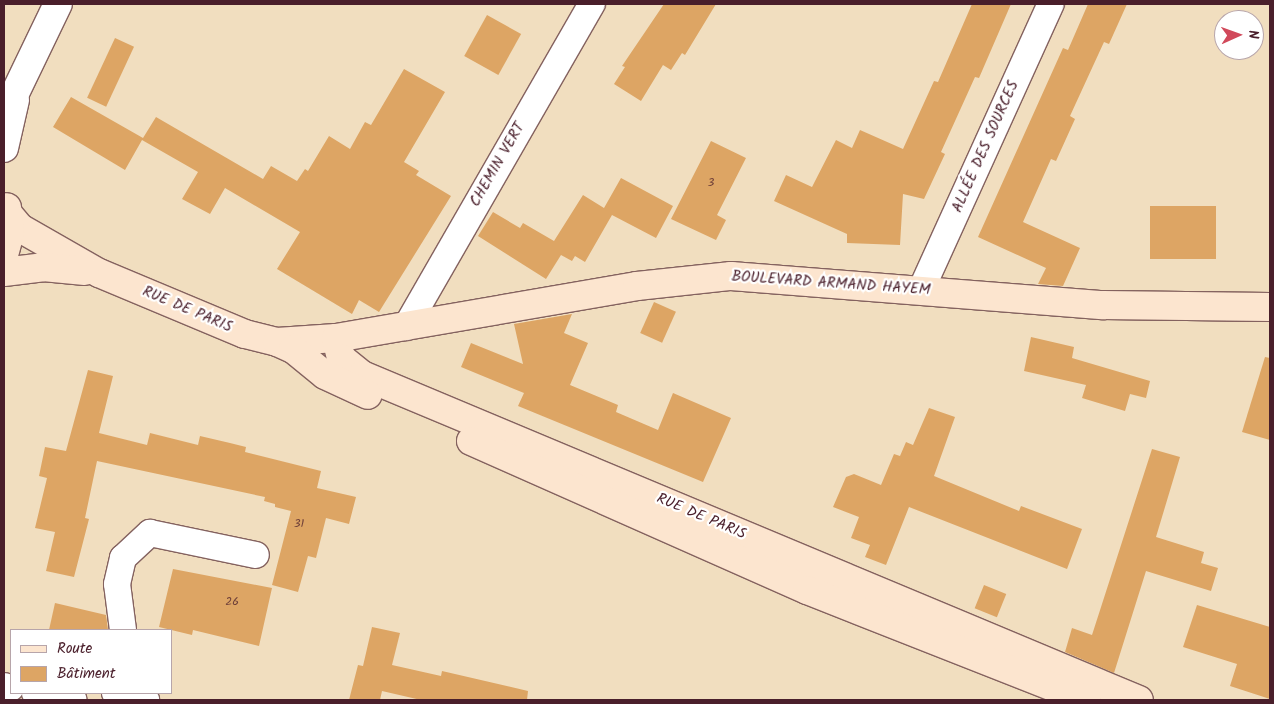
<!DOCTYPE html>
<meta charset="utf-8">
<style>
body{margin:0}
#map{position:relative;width:1274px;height:704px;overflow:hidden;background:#f1debf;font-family:Kalam,sans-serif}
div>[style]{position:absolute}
.building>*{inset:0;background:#dda564;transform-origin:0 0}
.roads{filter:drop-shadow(1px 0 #84625f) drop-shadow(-1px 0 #84625f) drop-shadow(0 1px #84625f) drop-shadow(0 -1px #84625f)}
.minor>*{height:26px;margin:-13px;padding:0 13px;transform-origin:13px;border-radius:13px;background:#fff}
.tertiary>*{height:28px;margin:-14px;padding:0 14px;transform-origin:14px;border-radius:14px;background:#fff}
.secondary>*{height:28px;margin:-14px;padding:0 14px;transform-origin:14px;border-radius:14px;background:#fce5cf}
span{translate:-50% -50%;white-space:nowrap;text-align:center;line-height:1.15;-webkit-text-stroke:4.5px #fff;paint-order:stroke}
.number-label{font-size:12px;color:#6f4039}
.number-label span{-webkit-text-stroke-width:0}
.street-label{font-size:15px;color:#4a1f2b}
.frame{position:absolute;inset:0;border:5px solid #4a1f2b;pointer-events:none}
.legend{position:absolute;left:10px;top:629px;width:162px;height:65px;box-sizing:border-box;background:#fff;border:1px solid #b7a5aa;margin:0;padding:6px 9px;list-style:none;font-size:15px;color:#4a1f2b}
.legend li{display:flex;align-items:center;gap:10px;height:25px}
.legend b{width:25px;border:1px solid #b7a5aa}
.north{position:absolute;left:1214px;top:10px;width:50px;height:50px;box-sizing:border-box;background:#fff;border:1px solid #b7a5aa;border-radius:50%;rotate:88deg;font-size:14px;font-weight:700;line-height:20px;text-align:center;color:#4a1f2b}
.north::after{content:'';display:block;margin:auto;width:18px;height:22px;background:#d1495b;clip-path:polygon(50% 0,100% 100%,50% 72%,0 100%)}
</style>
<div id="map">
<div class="building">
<i style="clip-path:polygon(664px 4px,716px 4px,685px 55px,682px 53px,671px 70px,663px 65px,641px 101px,614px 84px,625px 67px,622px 66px)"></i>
<i style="clip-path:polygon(972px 4px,1011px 4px,979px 78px,975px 77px,941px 152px,945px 154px,924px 199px,903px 194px,900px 245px,847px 243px,847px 234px,774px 201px,786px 175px,812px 187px,836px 140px,852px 148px,860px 130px,903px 149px,934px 81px,938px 82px)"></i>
<i style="clip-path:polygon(1088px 4px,1127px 4px,1109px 44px,1104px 42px,1070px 116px,1075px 119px,1056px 161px,1051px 159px,1023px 222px,1080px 248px,1063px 286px,1038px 284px,1046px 268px,978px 237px,1063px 48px,1068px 50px)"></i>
<i style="left:487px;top:15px;width:39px;height:47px;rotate:29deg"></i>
<i style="left:115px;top:38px;width:21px;height:66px;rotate:25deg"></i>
<i style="clip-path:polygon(404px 69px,445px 92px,404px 162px,419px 171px,416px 175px,451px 196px,379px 312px,359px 300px,352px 314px,277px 269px,300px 232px,225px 188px,210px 214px,182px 199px,198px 172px,142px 140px,125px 170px,53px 127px,71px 97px,143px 138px,156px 117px,263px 179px,271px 166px,297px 181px,305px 169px,308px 171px,329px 136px,350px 149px,365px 122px,371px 125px)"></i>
<i style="clip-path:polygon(711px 141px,746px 158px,717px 215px,726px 220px,716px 240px,671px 219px)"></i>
<i style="clip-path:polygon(621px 178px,673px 206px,656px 238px,612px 215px,585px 262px,575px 256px,572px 261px,561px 255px,546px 279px,478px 236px,493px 212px,520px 228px,523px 223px,554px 241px,583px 195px,604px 208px)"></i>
<i style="left:1150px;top:206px;width:66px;height:53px"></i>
<i style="left:654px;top:302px;width:24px;height:34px;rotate:24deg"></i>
<i style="clip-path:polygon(572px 314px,564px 333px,588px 343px,570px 385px,618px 405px,616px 412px,658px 430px,673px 393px,731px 418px,703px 482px,518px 406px,524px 393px,461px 367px,471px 343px,523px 364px,514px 324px)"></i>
<i style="clip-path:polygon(1031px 337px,1074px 347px,1072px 358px,1150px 381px,1146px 398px,1130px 394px,1125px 411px,1082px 398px,1086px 385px,1024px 371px)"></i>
<i style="clip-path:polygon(1265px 357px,1270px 358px,1270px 440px,1242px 432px)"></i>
<i style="clip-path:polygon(88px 370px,113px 376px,99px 433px,147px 445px,150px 433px,198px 445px,200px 436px,230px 443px,246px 447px,245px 452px,321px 471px,317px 488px,356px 497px,349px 524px,326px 518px,316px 558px,308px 556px,298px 592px,272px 585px,291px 511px,275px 507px,275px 504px,264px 501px,265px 497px,97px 461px,85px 518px,89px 519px,74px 577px,46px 571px,55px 532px,35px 528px,47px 478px,39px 476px,45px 447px,66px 451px)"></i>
<i style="clip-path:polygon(929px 408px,955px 417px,934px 476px,1019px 511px,1021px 506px,1082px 529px,1067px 569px,909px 507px,886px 565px,865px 557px,870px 545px,851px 538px,859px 517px,833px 507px,846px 477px,854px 474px,881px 485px,894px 454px,900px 456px,906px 442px,913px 445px)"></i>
<i style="clip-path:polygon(1152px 449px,1180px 457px,1156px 537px,1204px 552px,1201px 563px,1218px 568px,1211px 591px,1146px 571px,1114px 673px,1065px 652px,1072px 628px,1092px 635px)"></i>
<i style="clip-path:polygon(173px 569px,272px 588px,259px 646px,193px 630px,192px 635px,159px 627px)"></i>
<i style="left:984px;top:585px;width:24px;height:25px;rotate:22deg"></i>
<i style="clip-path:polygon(55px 603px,106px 615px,108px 630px,49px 630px)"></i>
<i style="clip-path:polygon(1197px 605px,1270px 627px,1270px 699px,1230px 686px,1237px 664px,1183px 647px)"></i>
<i style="clip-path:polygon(372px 627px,400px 633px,392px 665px,441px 676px,442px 671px,528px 691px,527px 700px,421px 700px,382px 691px,380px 700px,349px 700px,358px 665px,363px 666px)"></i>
</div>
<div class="roads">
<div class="minor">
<i style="left:921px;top:290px;width:314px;rotate:-65.6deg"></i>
<i style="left:406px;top:327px;width:373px;rotate:-60.1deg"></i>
<i style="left:123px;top:630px;width:46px;rotate:-97.4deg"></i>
<i style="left:117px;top:584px;width:27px;rotate:-77deg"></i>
<i style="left:123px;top:558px;width:37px;rotate:-43deg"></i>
<i style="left:150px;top:533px;width:108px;rotate:11.7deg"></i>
<i style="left:4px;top:686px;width:7px;rotate:16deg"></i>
<i style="left:35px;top:693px;width:39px;rotate:10deg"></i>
<i style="left:115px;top:693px;width:32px;rotate:13deg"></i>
</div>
<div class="tertiary">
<i style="left:4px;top:116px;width:124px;rotate:-64.3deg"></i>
<i style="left:4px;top:148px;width:49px;rotate:-77.1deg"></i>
</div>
<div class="secondary">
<i style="left:10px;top:216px;width:16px;rotate:50deg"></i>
<i style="left:20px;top:228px;width:91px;rotate:29.7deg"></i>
<i style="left:99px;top:273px;width:158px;rotate:22.7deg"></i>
<i style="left:245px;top:334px;width:33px;rotate:14deg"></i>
<i style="left:277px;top:342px;width:59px;rotate:-3.9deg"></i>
<i style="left:336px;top:338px;width:305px;rotate:-9.8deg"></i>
<i style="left:637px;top:286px;width:95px;rotate:-6.1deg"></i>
<i style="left:731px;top:276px;width:373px;rotate:4.5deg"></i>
<i style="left:1103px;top:305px;width:167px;rotate:0.7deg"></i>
<i style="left:4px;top:255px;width:24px;rotate:-75deg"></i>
<i style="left:10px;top:232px;width:25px;rotate:-97deg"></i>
<i style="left:4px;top:272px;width:39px;rotate:-7deg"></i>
<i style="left:43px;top:267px;width:42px;rotate:5.4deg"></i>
<i style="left:336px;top:338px;width:21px;rotate:76deg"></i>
<i style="left:341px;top:358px;width:27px;rotate:39deg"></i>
<i style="left:362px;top:375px;width:842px;rotate:22.7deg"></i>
<i style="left:277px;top:342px;width:17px;rotate:24deg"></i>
<i style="left:293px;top:349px;width:41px;rotate:39.1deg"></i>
<i style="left:325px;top:375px;width:47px;rotate:24.9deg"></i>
<i style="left:471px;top:441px;width:368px;rotate:23.9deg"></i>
<i style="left:807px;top:590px;width:300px;rotate:21.5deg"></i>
</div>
</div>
<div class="number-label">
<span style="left:711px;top:183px">3</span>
<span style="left:299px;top:524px">31</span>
<span style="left:232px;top:602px">26</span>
</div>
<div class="street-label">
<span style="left:986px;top:147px;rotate:-66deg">ALLÉE DES SOURCES</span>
<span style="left:498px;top:165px;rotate:-60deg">CHEMIN VERT</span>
<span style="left:831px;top:284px;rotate:4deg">BOULEVARD ARMAND HAYEM</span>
<span style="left:187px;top:310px;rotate:23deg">RUE DE PARIS</span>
<span style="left:701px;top:517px;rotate:23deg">RUE DE PARIS</span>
</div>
<div class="frame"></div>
<ul class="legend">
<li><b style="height:6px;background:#fce5cf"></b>Route</li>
<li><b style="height:14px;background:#dda564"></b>Bâtiment</li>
</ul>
<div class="north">N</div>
</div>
